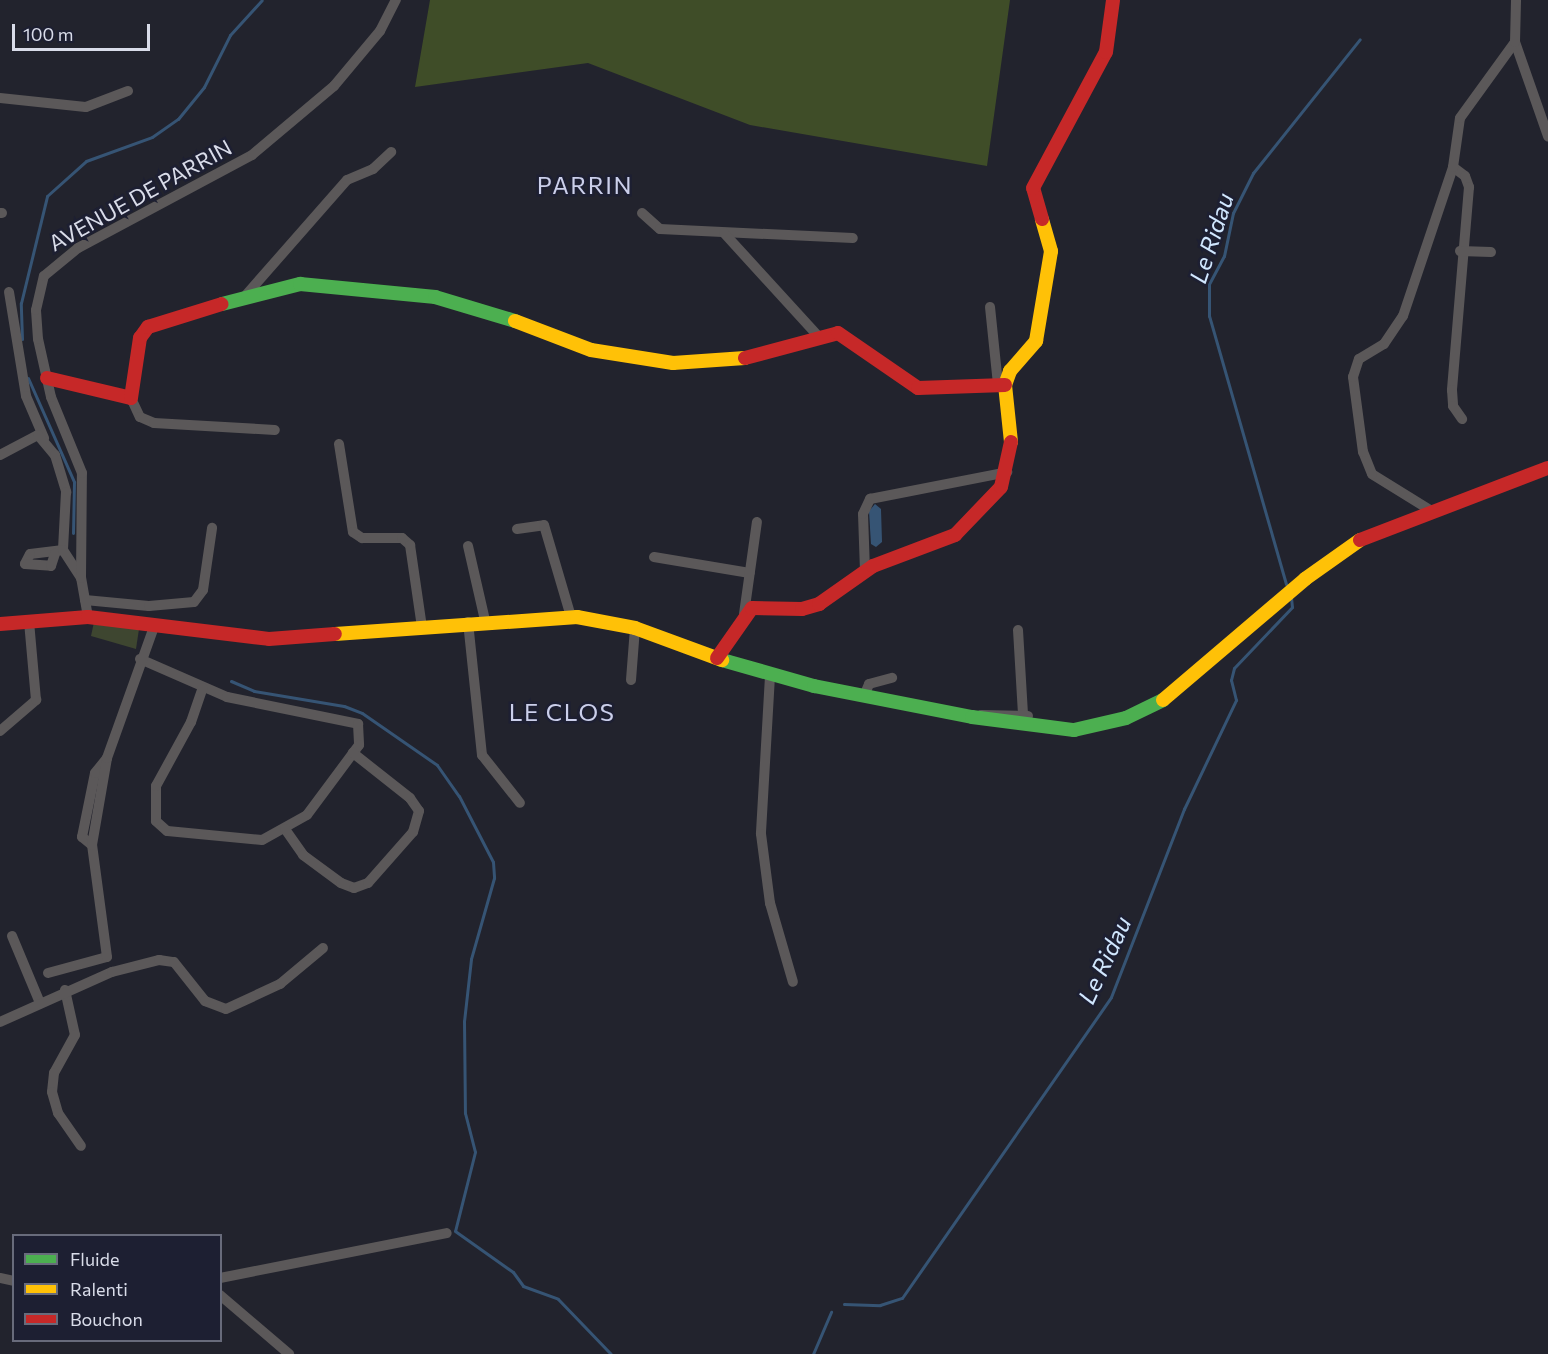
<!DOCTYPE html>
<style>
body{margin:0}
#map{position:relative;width:1548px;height:1354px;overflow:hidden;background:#22232d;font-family:Commissioner,sans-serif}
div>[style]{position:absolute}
.green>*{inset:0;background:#3e4630}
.forest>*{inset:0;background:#3f4d28}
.water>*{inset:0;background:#365474}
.stream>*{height:3px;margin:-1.5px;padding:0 1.5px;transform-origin:1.5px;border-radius:1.5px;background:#365474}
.street>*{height:10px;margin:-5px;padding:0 5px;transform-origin:5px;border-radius:5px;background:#5b5859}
.fast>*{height:14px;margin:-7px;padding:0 7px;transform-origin:7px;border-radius:7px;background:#4caf50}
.slow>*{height:14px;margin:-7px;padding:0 7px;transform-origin:7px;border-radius:7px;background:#ffc107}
.jam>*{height:14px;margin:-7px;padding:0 7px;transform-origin:7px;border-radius:7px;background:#c62828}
span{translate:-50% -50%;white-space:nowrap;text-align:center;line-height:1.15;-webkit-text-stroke:5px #1d1f32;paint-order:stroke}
.street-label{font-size:22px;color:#d9dce9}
.neighbourhood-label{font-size:24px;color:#cbcfea;letter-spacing:1.5px}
.water-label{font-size:24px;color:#d1e7fe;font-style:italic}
.legend{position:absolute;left:12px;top:1234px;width:210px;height:108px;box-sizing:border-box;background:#1d1f32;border:2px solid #686b7b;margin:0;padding:8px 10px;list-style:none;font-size:18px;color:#d9dce9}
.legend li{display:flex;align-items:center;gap:12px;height:30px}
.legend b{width:30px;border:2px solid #686b7b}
.scale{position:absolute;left:12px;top:24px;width:138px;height:27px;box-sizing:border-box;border:3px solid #d9dce9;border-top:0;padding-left:8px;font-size:18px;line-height:21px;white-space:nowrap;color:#d9dce9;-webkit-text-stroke:4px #1d1f32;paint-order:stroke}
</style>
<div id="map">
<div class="green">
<i style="clip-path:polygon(94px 622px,139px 629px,136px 649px,91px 636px)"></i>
</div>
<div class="forest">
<i style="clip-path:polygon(430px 0,1010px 0,987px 166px,750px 125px,588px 63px,415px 87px)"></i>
</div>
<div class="water">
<i style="clip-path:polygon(875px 504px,881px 509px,882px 542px,876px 547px,871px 544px,869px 511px)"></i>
</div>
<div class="stream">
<i style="left:22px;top:339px;width:36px;rotate:-92deg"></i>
<i style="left:21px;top:303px;width:110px;rotate:-76.3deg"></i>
<i style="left:47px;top:196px;width:52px;rotate:-41.9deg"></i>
<i style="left:86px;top:161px;width:70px;rotate:-20deg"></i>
<i style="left:152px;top:137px;width:32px;rotate:-35deg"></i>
<i style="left:178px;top:119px;width:41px;rotate:-50.9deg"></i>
<i style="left:204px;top:87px;width:58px;rotate:-63.4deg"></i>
<i style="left:230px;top:35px;width:47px;rotate:-47.6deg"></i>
<i style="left:28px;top:378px;width:114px;rotate:66.1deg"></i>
<i style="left:74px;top:482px;width:51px;rotate:91.1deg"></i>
<i style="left:1286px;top:584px;width:279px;rotate:-106deg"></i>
<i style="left:1209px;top:316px;width:32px;rotate:-90deg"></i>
<i style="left:1209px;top:284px;width:32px;rotate:-62deg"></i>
<i style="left:1224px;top:256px;width:44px;rotate:-78.2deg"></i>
<i style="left:1233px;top:213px;width:45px;rotate:-63.4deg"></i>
<i style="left:1253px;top:173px;width:171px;rotate:-51.4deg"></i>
<i style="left:231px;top:681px;width:25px;rotate:23deg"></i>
<i style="left:254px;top:691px;width:91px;rotate:9.5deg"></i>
<i style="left:344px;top:706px;width:19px;rotate:21deg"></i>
<i style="left:362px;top:713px;width:91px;rotate:34.7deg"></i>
<i style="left:437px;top:765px;width:38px;rotate:55deg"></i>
<i style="left:459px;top:796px;width:74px;rotate:62.7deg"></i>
<i style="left:493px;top:862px;width:16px;rotate:86deg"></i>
<i style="left:494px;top:878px;width:84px;rotate:105.9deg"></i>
<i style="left:471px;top:959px;width:62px;rotate:96.4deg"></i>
<i style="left:464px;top:1021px;width:92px;rotate:89.4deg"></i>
<i style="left:465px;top:1113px;width:40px;rotate:75.6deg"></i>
<i style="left:475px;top:1152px;width:81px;rotate:104.2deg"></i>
<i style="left:455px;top:1231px;width:71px;rotate:35.3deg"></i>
<i style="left:513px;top:1272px;width:17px;rotate:54deg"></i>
<i style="left:523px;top:1286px;width:37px;rotate:20deg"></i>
<i style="left:558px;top:1299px;width:76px;rotate:46.1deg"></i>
<i style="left:844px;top:1304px;width:36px;rotate:2deg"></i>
<i style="left:880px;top:1305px;width:23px;rotate:-18deg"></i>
<i style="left:902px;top:1298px;width:366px;rotate:-55.2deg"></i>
<i style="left:1111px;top:997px;width:202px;rotate:-68.8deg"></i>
<i style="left:1184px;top:809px;width:121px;rotate:-64.5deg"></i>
<i style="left:1236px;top:700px;width:21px;rotate:-104deg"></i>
<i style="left:1231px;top:680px;width:12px;rotate:-76deg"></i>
<i style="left:1234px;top:668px;width:84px;rotate:-46.4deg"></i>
<i style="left:1292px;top:607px;width:10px;rotate:-96deg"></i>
<i style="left:813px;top:1354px;width:46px;rotate:-66.8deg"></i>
</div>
<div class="street">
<i style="left:1515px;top:42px;width:100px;rotate:70.7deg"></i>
<i style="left:0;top:98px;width:86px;rotate:6deg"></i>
<i style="left:86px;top:107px;width:45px;rotate:-20.9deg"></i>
<i style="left:1453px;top:167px;width:15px;rotate:37deg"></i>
<i style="left:1465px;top:176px;width:12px;rotate:70deg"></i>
<i style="left:1469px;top:187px;width:204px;rotate:94.8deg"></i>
<i style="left:1452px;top:390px;width:16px;rotate:86deg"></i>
<i style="left:1453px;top:406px;width:16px;rotate:55deg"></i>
<i style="left:0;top:213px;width:2px"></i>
<i style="left:642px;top:213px;width:24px;rotate:42deg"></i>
<i style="left:660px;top:229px;width:193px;rotate:2.7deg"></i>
<i style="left:724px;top:233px;width:139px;rotate:47.6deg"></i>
<i style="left:1460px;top:251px;width:31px;rotate:2deg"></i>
<i style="left:9px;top:292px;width:105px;rotate:80.7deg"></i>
<i style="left:26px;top:396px;width:46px;rotate:66.8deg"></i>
<i style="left:246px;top:295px;width:153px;rotate:-48.7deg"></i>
<i style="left:347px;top:180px;width:28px;rotate:-23deg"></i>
<i style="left:373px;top:169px;width:25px;rotate:-43deg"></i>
<i style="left:990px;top:307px;width:78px;rotate:84.1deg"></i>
<i style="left:131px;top:398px;width:21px;rotate:65deg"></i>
<i style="left:140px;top:417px;width:15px;rotate:23deg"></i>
<i style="left:154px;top:423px;width:121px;rotate:3.3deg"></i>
<i style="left:339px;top:444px;width:89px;rotate:81deg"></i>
<i style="left:353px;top:532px;width:11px;rotate:34deg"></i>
<i style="left:362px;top:538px;width:40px"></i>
<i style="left:402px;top:538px;width:11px;rotate:41deg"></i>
<i style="left:410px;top:545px;width:83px;rotate:81.7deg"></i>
<i style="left:0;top:455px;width:43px;rotate:-27.8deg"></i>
<i style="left:38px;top:435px;width:26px;rotate:50deg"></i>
<i style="left:55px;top:455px;width:39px;rotate:73deg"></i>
<i style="left:66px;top:492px;width:58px;rotate:93deg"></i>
<i style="left:63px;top:550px;width:33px;rotate:173deg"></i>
<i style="left:30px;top:554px;width:11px;rotate:117deg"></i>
<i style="left:25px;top:564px;width:26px;rotate:4deg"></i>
<i style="left:51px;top:566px;width:13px;rotate:-72deg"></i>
<i style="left:1430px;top:510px;width:68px;rotate:-148.2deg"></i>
<i style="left:1372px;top:474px;width:24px;rotate:-112deg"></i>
<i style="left:1363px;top:452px;width:76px;rotate:-97.6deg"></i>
<i style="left:1353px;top:377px;width:19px;rotate:-72deg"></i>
<i style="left:1359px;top:359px;width:29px;rotate:-31deg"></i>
<i style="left:1384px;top:344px;width:34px;rotate:-56deg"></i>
<i style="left:1403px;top:316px;width:157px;rotate:-71.4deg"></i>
<i style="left:1453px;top:167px;width:49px;rotate:-81.9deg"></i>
<i style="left:1460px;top:118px;width:94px;rotate:-54.1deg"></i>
<i style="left:1515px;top:42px;width:42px;rotate:-88.6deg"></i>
<i style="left:517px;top:529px;width:27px;rotate:-8deg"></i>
<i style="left:544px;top:525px;width:96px;rotate:73.6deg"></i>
<i style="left:468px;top:546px;width:76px;rotate:77.1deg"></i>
<i style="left:63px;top:550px;width:33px;rotate:57deg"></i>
<i style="left:654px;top:557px;width:97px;rotate:9.5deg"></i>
<i style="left:865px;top:571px;width:57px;rotate:-92deg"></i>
<i style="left:863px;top:514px;width:17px;rotate:-65deg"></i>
<i style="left:870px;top:499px;width:140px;rotate:-11.1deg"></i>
<i style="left:85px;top:600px;width:64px;rotate:5.4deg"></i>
<i style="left:149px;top:606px;width:45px;rotate:-5.1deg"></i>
<i style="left:194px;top:602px;width:15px;rotate:-53deg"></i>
<i style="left:203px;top:590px;width:63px;rotate:-81.7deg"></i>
<i style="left:744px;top:614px;width:93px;rotate:-82deg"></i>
<i style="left:88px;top:617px;width:40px;rotate:-100deg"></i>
<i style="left:81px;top:578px;width:105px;rotate:-89.5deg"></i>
<i style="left:82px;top:473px;width:82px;rotate:-112.2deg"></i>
<i style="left:51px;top:397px;width:59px;rotate:-102.6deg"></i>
<i style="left:38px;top:339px;width:29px;rotate:-94deg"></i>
<i style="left:36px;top:310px;width:35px;rotate:-77deg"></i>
<i style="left:44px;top:276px;width:44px;rotate:-39.5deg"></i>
<i style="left:78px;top:248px;width:197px;rotate:-28.1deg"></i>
<i style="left:252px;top:155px;width:107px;rotate:-40.1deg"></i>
<i style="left:334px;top:86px;width:72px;rotate:-50.1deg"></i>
<i style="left:380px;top:31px;width:35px;rotate:-63deg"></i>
<i style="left:468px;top:622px;width:134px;rotate:84deg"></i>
<i style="left:482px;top:755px;width:61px;rotate:51.6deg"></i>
<i style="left:1018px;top:630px;width:84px;rotate:86.6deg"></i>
<i style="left:140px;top:659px;width:95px;rotate:23.6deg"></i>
<i style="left:227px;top:697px;width:134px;rotate:11.6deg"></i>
<i style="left:358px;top:724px;width:21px;rotate:87deg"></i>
<i style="left:359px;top:745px;width:87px;rotate:126.6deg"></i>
<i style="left:307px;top:815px;width:51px;rotate:150.9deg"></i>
<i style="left:262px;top:840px;width:95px;rotate:-174.6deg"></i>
<i style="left:167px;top:831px;width:15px;rotate:-138deg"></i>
<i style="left:156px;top:821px;width:35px;rotate:-90deg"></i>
<i style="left:156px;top:786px;width:73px;rotate:-61.3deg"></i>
<i style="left:191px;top:722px;width:36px;rotate:-71deg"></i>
<i style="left:770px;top:676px;width:158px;rotate:93.3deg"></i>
<i style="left:761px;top:834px;width:70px;rotate:82.6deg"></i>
<i style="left:770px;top:903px;width:82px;rotate:73.8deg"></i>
<i style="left:631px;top:680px;width:52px;rotate:-85.6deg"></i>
<i style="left:864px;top:696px;width:13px;rotate:-67deg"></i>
<i style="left:869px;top:684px;width:24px;rotate:-15deg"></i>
<i style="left:981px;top:715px;width:47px;rotate:1.2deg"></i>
<i style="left:0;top:731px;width:48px;rotate:-40.7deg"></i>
<i style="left:36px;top:700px;width:78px;rotate:-95.1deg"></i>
<i style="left:285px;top:829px;width:32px;rotate:55deg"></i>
<i style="left:303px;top:855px;width:47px;rotate:36.4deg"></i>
<i style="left:341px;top:883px;width:14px;rotate:21deg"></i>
<i style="left:354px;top:888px;width:15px;rotate:-20deg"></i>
<i style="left:368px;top:883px;width:68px;rotate:-48.6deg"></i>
<i style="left:413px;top:832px;width:22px;rotate:-74deg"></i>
<i style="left:419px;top:811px;width:16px;rotate:-125deg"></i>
<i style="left:410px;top:798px;width:73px;rotate:-141.7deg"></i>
<i style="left:92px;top:845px;width:13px;rotate:-141deg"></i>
<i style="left:82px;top:837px;width:65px;rotate:-78.5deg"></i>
<i style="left:95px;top:773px;width:19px;rotate:-51deg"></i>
<i style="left:12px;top:936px;width:73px;rotate:67.3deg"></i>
<i style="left:48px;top:973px;width:61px;rotate:-15.2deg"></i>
<i style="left:107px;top:957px;width:113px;rotate:-97.6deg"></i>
<i style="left:92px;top:845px;width:88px;rotate:-80.2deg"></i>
<i style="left:107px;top:758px;width:142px;rotate:-70.3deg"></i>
<i style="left:65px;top:990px;width:46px;rotate:77.5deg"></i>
<i style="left:75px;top:1035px;width:43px;rotate:118.9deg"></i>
<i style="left:54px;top:1073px;width:19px;rotate:96deg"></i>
<i style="left:52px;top:1092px;width:22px;rotate:74deg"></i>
<i style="left:58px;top:1113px;width:40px;rotate:55.1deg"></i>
<i style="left:0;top:1022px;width:123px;rotate:-24.1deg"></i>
<i style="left:112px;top:972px;width:49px;rotate:-14.3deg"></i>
<i style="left:159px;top:960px;width:15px;rotate:8deg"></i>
<i style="left:174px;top:962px;width:50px;rotate:51.5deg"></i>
<i style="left:205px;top:1001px;width:22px;rotate:21deg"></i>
<i style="left:226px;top:1009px;width:60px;rotate:-24.8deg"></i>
<i style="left:280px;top:984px;width:56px;rotate:-39.9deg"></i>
<i style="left:0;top:1278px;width:14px;rotate:12deg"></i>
<i style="left:220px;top:1278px;width:231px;rotate:-11.2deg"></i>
<i style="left:220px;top:1295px;width:91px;rotate:40.5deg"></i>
</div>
<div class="fast">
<i style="left:222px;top:304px;width:81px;rotate:-14.4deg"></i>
<i style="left:300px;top:284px;width:136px;rotate:5.5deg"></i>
<i style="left:435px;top:297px;width:84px;rotate:16.7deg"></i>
<i style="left:722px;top:660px;width:96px;rotate:15.8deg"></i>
<i style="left:814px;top:686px;width:161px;rotate:11.1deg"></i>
<i style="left:972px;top:717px;width:103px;rotate:7.3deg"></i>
<i style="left:1074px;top:730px;width:53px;rotate:-13deg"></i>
<i style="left:1126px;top:718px;width:41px;rotate:-25.9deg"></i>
</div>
<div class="slow">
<i style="left:515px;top:321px;width:81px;rotate:20.9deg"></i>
<i style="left:591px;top:350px;width:83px;rotate:9deg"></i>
<i style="left:673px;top:363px;width:72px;rotate:-4deg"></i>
<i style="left:1011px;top:442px;width:57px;rotate:-96deg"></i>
<i style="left:1005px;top:385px;width:15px;rotate:-70deg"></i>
<i style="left:1010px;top:371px;width:40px;rotate:-49deg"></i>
<i style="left:1036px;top:341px;width:91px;rotate:-80.5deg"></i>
<i style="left:1051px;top:251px;width:33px;rotate:-106deg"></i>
<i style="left:335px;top:634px;width:243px;rotate:-4deg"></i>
<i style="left:577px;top:617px;width:59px;rotate:10.7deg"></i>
<i style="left:635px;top:628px;width:93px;rotate:20.2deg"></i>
<i style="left:1163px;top:700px;width:187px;rotate:-40.4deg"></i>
<i style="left:1305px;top:579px;width:67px;rotate:-35.3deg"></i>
</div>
<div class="jam">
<i style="left:1042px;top:219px;width:32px;rotate:-106deg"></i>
<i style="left:1033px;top:188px;width:154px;rotate:-61.8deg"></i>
<i style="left:1106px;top:52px;width:52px;rotate:-82.3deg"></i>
<i style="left:745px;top:358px;width:96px;rotate:-15deg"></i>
<i style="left:838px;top:333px;width:97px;rotate:34.5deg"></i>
<i style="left:918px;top:388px;width:87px;rotate:-2deg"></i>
<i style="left:47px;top:378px;width:86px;rotate:13.4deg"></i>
<i style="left:131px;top:398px;width:61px;rotate:-81.5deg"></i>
<i style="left:140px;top:338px;width:14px;rotate:-54deg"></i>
<i style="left:148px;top:327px;width:77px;rotate:-17.3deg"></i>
<i style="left:1360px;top:540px;width:201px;rotate:-21deg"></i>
<i style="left:0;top:624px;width:88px;rotate:-4.5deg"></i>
<i style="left:88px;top:617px;width:182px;rotate:6.9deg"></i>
<i style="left:269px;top:639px;width:66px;rotate:-4.3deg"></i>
<i style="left:717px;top:658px;width:61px;rotate:-55deg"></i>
<i style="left:752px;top:608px;width:50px;rotate:1.1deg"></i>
<i style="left:802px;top:609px;width:18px;rotate:-16deg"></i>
<i style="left:819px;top:604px;width:66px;rotate:-35.1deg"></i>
<i style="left:873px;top:566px;width:88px;rotate:-20.7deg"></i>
<i style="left:955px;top:535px;width:66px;rotate:-46.2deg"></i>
<i style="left:1001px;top:487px;width:46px;rotate:-77.5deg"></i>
</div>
<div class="street-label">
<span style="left:140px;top:195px;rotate:-29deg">AVENUE DE PARRIN</span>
</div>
<div class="neighbourhood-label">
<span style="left:585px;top:185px">PARRIN</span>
<span style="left:562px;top:712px">LE CLOS</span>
</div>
<div class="water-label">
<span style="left:1211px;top:238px;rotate:-72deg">Le Ridau</span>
<span style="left:1104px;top:960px;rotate:-65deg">Le Ridau</span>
</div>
<ul class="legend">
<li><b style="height:8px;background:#4caf50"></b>Fluide</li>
<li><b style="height:8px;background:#ffc107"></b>Ralenti</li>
<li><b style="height:8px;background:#c62828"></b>Bouchon</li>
</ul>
<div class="scale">100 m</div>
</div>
